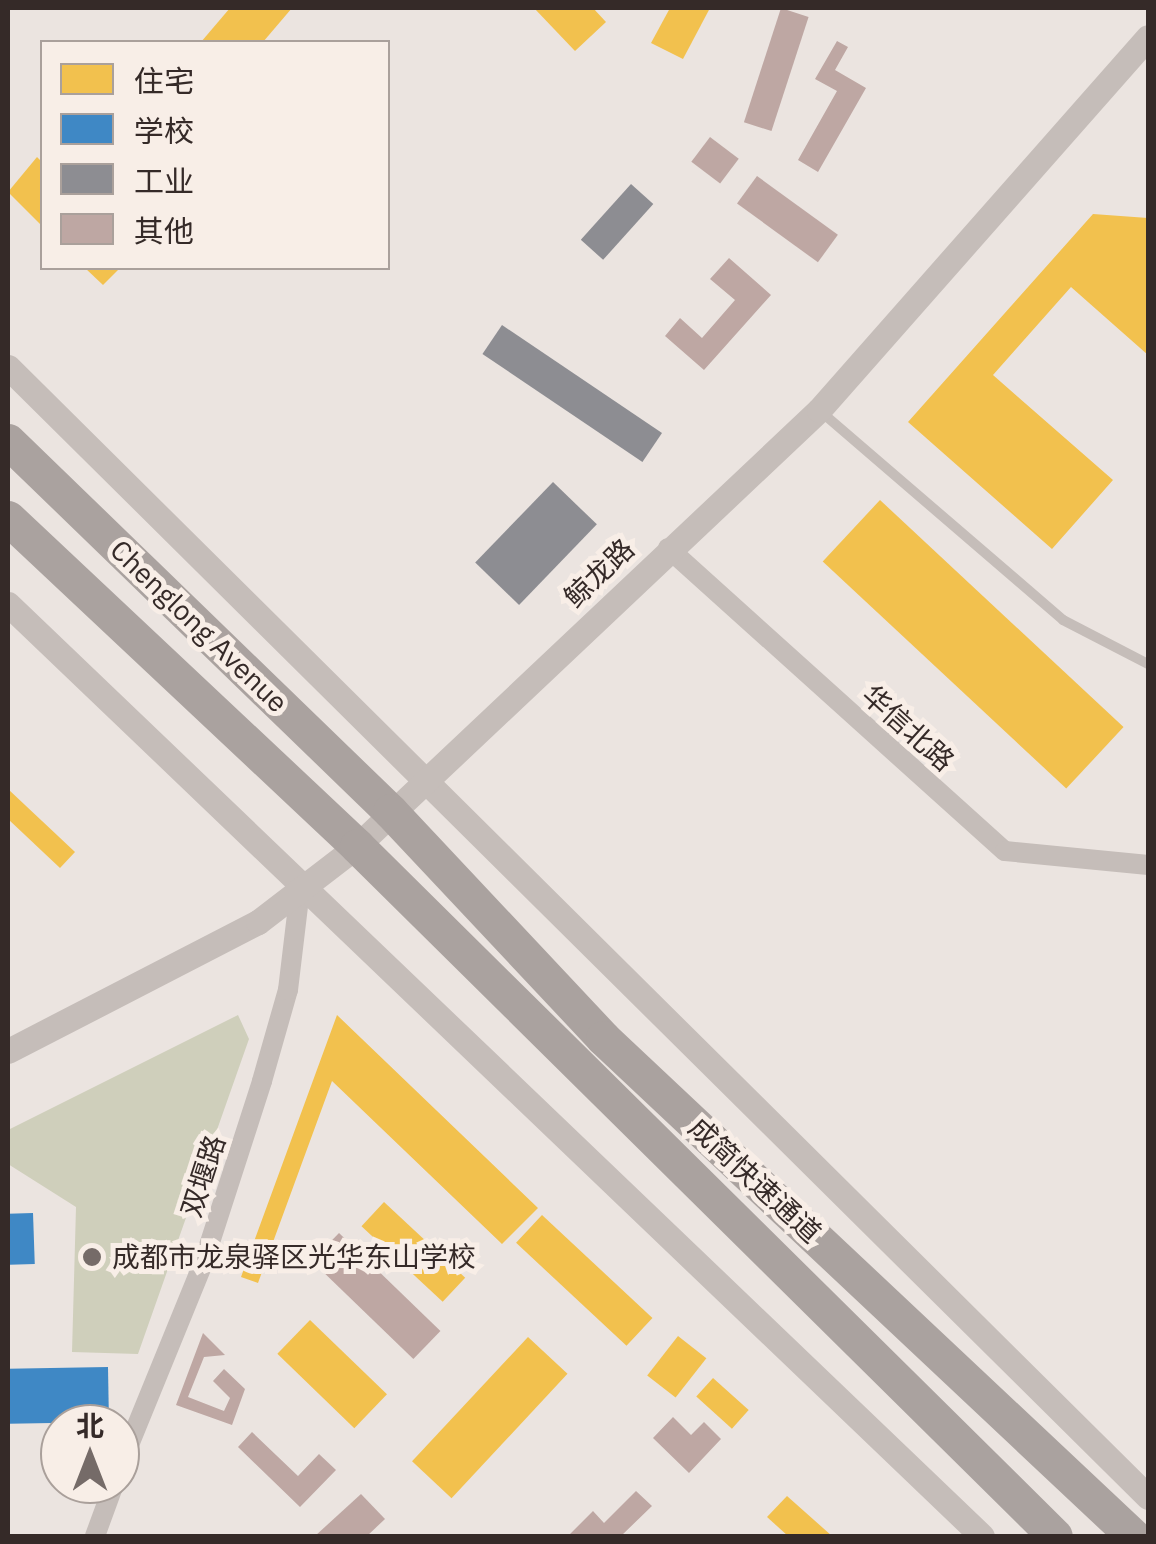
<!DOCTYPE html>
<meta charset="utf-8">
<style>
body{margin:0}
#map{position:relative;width:1156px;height:1544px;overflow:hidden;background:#ebe4e0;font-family:"IBM Plex Sans","Noto Sans SC",sans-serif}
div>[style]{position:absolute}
.green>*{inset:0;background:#cfcfbb}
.homes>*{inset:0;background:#f2c14e;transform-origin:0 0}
.schools>*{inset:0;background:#3f88c5;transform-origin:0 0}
.industry>*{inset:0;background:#8d8d92;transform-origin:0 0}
.building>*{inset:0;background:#bea7a3;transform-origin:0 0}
.service>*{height:10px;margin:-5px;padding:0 5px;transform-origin:5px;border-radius:5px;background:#c5bdb9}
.minor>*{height:20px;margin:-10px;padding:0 10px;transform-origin:10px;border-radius:10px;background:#c5bdb9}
.tertiary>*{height:25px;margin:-12.5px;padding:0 12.5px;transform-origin:12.5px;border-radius:12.5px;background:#c5bdb9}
.trunk>*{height:35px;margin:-17.5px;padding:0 17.5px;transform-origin:17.5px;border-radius:17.5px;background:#aaa29f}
.dots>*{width:28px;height:28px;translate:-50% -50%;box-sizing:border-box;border:5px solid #f8eee7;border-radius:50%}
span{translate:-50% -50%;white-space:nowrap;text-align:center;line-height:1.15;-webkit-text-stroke:10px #f8eee7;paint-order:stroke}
.street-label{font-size:28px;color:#352a28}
.poi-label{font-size:28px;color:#352a28}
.left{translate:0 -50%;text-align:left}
.frame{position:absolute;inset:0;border:10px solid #352a28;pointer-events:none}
.legend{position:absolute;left:40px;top:40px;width:350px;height:230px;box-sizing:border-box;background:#f8eee7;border:2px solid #aaa09b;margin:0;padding:12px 18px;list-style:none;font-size:30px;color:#352a28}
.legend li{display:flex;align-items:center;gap:20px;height:50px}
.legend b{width:50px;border:2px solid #aaa09b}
.north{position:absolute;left:40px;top:1404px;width:100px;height:100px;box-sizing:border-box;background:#f8eee7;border:2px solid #aaa09b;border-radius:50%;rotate:0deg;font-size:28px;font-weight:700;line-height:40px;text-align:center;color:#352a28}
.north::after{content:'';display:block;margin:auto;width:35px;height:45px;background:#756b68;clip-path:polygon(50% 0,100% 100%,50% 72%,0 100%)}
</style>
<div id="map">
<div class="green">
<i style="clip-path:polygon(238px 1015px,249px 1039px,138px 1354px,72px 1352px,76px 1207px,8px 1164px,8px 1130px)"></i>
</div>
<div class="homes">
<i style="clip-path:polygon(230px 8px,292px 8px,263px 42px,201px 42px)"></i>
<i style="clip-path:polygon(534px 8px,593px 8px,606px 22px,575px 51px)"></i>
<i style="clip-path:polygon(670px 8px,710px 8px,683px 59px,651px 43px)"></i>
<i style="clip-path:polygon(37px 157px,42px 162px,42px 226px,8px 192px)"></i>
<i style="clip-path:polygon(1093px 214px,1148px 218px,1148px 355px,1071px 287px,993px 375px,1113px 480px,1052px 549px,908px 422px)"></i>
<i style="clip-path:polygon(85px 268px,120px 268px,103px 285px)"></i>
<i style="left:880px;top:500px;width:333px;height:84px;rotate:43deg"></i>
<i style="clip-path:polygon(8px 789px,75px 852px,60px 868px,8px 819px)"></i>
<i style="clip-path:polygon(337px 1015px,538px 1208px,502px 1244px,332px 1081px,258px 1283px,241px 1277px)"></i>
<i style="left:384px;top:1202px;width:111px;height:33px;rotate:43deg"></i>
<i style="left:542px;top:1215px;width:151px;height:38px;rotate:43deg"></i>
<i style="left:310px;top:1320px;width:107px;height:47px;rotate:44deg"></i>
<i style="left:678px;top:1336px;width:36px;height:50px;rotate:38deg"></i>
<i style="left:528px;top:1337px;width:54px;height:170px;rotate:43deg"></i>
<i style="left:713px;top:1378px;width:48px;height:25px;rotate:42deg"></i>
<i style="clip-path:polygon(787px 1496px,832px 1536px,788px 1536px,767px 1517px)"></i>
</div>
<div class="schools">
<i style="left:33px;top:1213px;width:51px;height:25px;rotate:88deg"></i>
<i style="left:108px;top:1367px;width:55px;height:100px;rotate:89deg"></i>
</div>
<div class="industry">
<i style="left:631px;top:184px;width:30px;height:75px;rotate:42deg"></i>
<i style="left:502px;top:325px;width:193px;height:35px;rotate:34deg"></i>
<i style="left:553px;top:482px;width:61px;height:112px;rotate:44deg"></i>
</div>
<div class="building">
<i style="left:781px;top:8px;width:29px;height:120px;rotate:18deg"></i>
<i style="clip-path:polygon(837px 41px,848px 47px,835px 70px,866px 88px,818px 172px,798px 160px,837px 91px,815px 79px)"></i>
<i style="left:710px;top:137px;width:36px;height:31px;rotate:37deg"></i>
<i style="left:757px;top:176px;width:100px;height:34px;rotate:36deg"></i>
<i style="clip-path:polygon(729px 258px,771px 295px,704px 370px,665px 336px,680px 318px,702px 338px,735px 300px,710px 279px)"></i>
<i style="left:339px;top:1233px;width:141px;height:39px;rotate:44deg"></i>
<i style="clip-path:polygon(203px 1333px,225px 1355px,204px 1357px,188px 1397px,224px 1411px,230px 1398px,213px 1381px,224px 1369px,245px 1389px,232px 1425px,176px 1405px)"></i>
<i style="clip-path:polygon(673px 1417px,691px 1435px,704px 1422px,721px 1439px,689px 1473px,653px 1438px)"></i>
<i style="clip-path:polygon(252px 1432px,298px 1476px,319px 1454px,336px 1470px,300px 1507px,238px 1447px)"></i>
<i style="clip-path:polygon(636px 1491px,652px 1506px,621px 1536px,568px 1536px,593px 1511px,604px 1523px)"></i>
<i style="clip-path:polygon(361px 1494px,385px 1519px,367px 1536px,315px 1536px)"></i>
</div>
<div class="service">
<i style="left:819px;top:410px;width:322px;rotate:40.7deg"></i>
<i style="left:1063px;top:620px;width:96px;rotate:27.4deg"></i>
</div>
<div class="minor">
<i style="left:668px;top:548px;width:453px;rotate:42deg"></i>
<i style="left:1005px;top:851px;width:144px;rotate:5.6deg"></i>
<i style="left:120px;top:1467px;width:219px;rotate:-67.8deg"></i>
<i style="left:203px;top:1264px;width:192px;rotate:-72.1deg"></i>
<i style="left:262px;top:1081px;width:95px;rotate:-74.1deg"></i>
<i style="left:288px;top:990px;width:101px;rotate:-83.2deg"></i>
<i style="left:95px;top:1536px;width:55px;rotate:-69.9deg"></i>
</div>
<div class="tertiary">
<i style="left:8px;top:367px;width:1605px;rotate:44.75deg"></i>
<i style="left:8px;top:604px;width:1348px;rotate:43.74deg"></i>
<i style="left:8px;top:1051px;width:281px;rotate:-27.3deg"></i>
<i style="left:258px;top:922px;width:125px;rotate:-37.5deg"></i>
<i style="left:357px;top:846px;width:635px;rotate:-43.34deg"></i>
<i style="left:819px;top:410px;width:497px;rotate:-48.6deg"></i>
</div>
<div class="trunk">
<i style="left:8px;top:441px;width:532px;rotate:44.09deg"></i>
<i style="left:390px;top:811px;width:311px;rotate:46.8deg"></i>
<i style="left:603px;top:1038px;width:727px;rotate:43.22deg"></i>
<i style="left:8px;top:518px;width:479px;rotate:43.2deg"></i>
<i style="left:357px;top:846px;width:981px;rotate:44.67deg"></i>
</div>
<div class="dots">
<i style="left:92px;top:1257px;background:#756b68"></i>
</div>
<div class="street-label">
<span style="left:599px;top:573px;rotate:-44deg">鲸龙路</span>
<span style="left:199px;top:626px;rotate:44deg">Chenglong Avenue</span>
<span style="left:908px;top:728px;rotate:42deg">华信北路</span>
<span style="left:203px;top:1176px;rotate:-72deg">双堰路</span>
<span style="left:755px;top:1180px;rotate:43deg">成简快速通道</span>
</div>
<div class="poi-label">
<span class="left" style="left:112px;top:1257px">成都市龙泉驿区光华东山学校</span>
</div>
<div class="frame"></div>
<ul class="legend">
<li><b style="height:28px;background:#f2c14e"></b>住宅</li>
<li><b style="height:28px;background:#3f88c5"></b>学校</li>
<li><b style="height:28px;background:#8d8d92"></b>工业</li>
<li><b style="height:28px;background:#bea7a3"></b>其他</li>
</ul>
<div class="north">北</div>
</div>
